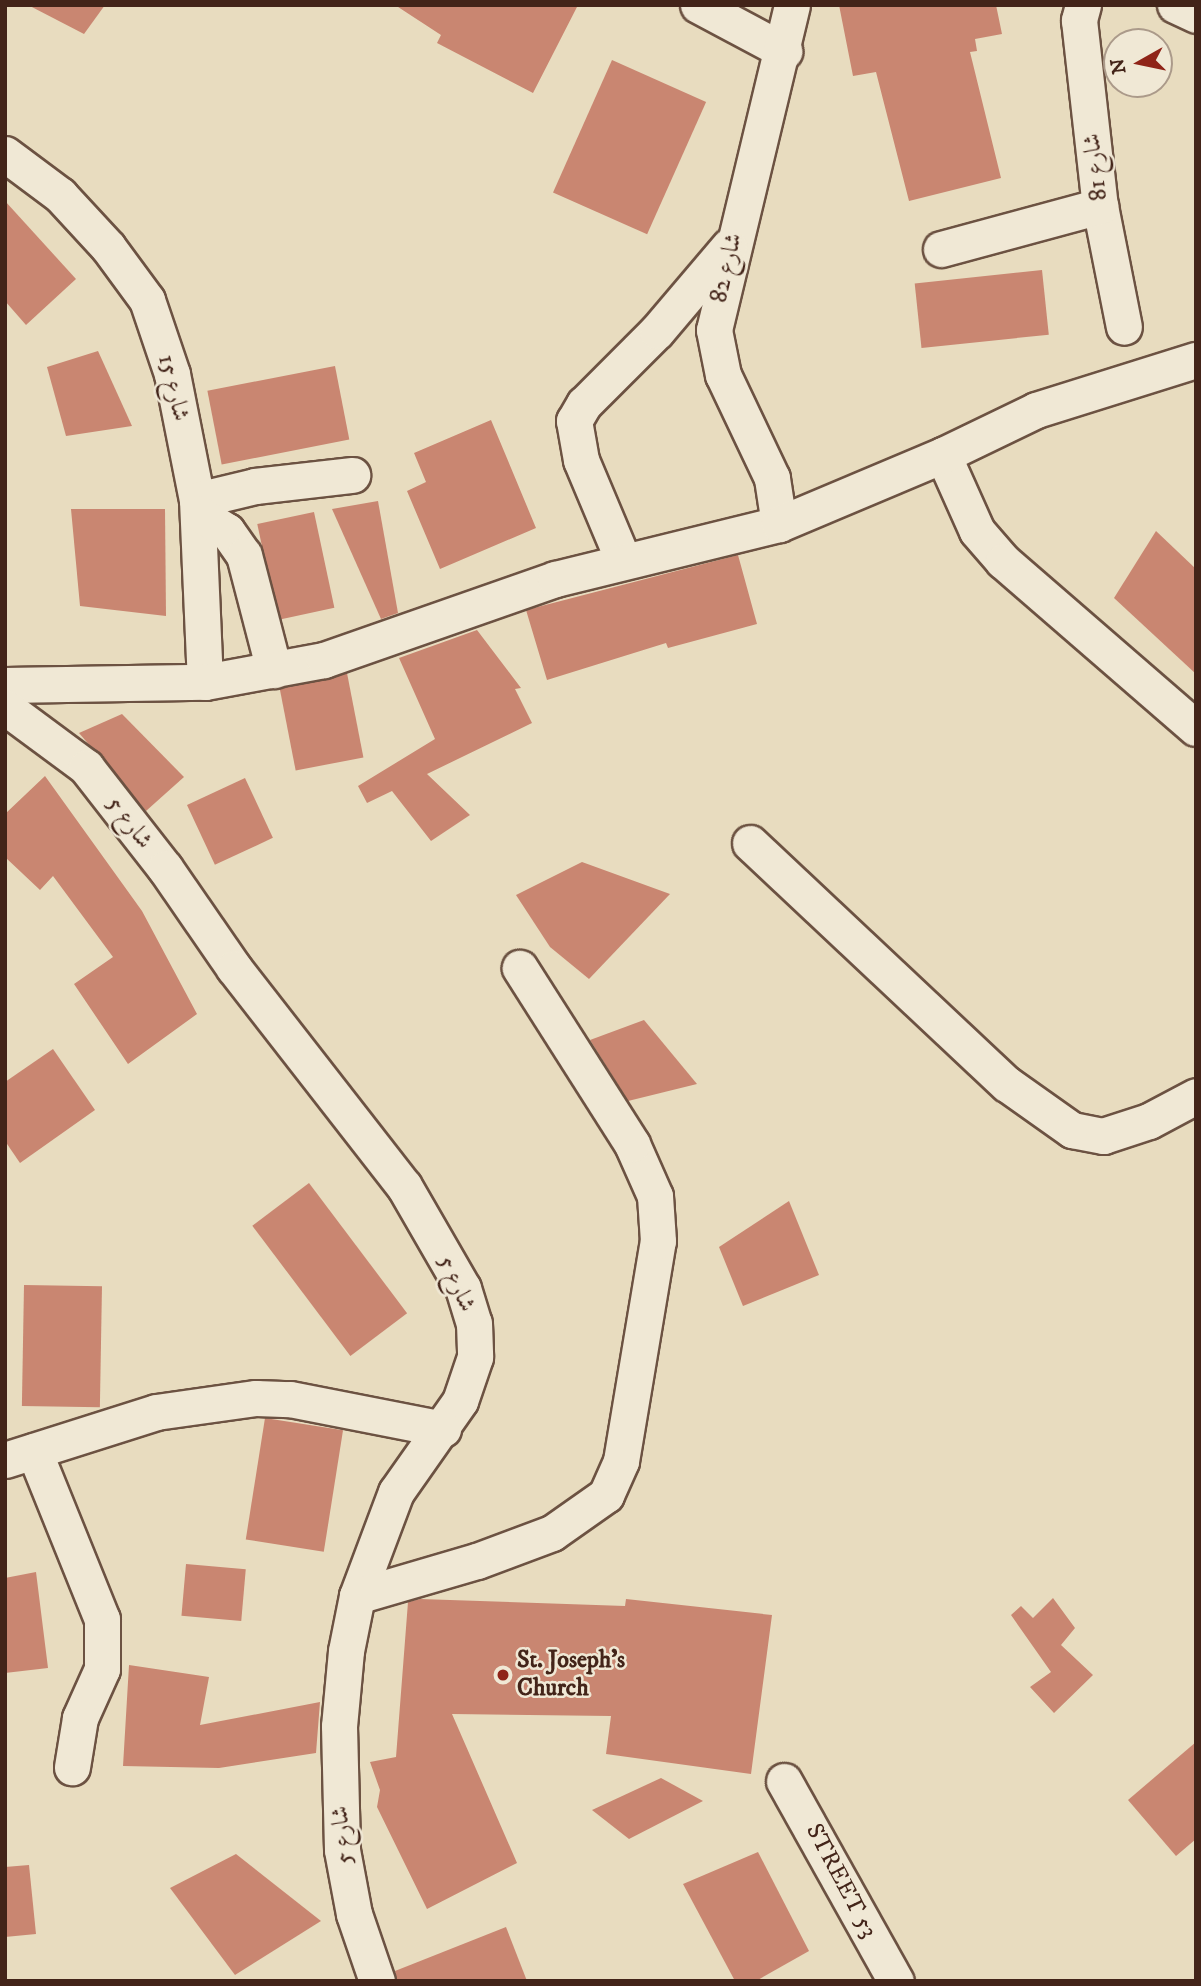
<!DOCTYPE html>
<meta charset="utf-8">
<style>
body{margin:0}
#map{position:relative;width:1201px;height:1986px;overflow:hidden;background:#e8dcbf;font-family:"IM FELL DW Pica",Amiri,serif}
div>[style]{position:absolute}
.building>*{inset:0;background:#c98671;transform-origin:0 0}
.roads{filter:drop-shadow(2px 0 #6c5242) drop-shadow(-2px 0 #6c5242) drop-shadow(0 2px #6c5242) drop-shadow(0 -2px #6c5242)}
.street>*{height:35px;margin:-17.5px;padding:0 17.5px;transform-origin:17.5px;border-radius:17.5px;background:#f0e8d5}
.dots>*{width:19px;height:19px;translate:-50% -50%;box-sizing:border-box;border:4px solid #f0e8d5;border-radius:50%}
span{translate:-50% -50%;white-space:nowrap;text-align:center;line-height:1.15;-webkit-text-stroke:5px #f0e8d5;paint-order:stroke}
.street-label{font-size:24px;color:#432419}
.poi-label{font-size:24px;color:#432419;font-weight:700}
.left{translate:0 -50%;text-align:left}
.frame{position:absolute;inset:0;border:7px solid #432419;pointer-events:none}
.north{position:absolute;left:1103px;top:28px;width:70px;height:70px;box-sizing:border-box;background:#f0e8d5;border:2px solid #ab9a8a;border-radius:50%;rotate:261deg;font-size:19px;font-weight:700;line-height:28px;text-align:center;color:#432419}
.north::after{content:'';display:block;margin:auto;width:24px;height:32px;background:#8f2418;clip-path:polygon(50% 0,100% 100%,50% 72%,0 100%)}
</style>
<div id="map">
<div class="building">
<i style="clip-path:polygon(28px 5px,105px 5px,84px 34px)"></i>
<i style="clip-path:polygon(395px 5px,578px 5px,533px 93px,437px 43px,441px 35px)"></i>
<i style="clip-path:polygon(839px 5px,996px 5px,1002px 34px,975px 39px,977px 51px,970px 52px,1001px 178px,909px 201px,876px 72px,853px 76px)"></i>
<i style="left:612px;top:60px;width:103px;height:145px;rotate:24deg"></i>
<i style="clip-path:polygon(5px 201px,76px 279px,26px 325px,5px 301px)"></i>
<i style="left:1042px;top:270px;width:65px;height:128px;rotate:84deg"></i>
<i style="clip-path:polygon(98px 351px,132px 426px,66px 436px,47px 367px)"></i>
<i style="left:335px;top:366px;width:75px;height:130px;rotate:79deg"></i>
<i style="clip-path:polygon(491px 420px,536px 528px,440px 569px,407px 491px,426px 482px,414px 453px)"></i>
<i style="clip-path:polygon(378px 501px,398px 613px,381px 619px,332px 509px)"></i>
<i style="clip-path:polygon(71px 509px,165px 509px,166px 616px,80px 606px)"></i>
<i style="left:314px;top:512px;width:98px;height:58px;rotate:78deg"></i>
<i style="clip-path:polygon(1156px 531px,1196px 569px,1196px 674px,1114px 598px)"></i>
<i style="clip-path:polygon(738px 555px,757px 624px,668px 648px,666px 643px,547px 680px,526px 610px)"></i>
<i style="clip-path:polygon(477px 630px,521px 688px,515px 689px,532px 723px,427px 774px,470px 815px,431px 841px,392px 791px,367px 803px,358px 786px,435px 739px,399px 658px)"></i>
<i style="left:347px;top:673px;width:86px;height:69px;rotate:79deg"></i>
<i style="clip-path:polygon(122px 714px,184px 777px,146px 811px,79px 733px)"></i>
<i style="clip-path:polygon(45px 776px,142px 911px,197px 1014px,128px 1064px,74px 984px,113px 957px,53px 876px,40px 890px,5px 857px,5px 814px)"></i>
<i style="left:245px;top:778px;width:66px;height:64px;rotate:65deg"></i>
<i style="clip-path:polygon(582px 862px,670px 894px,589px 979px,550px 947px,516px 895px)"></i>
<i style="clip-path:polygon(644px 1020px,697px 1084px,628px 1101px,590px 1040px)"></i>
<i style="clip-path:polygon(53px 1049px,95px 1110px,20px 1163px,5px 1141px,5px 1082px)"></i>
<i style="left:309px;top:1183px;width:163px;height:71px;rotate:53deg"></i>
<i style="clip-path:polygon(789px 1201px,819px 1275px,743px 1306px,719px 1247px)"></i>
<i style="left:24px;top:1285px;width:78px;height:121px;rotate:1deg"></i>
<i style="left:265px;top:1418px;width:79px;height:123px;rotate:9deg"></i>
<i style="left:186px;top:1564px;width:60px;height:52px;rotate:5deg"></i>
<i style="clip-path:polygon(36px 1572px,48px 1668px,5px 1673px,5px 1578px)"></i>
<i style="clip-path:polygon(1053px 1598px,1075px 1628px,1061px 1645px,1093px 1675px,1054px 1713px,1030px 1687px,1051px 1672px,1011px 1615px,1021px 1606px,1033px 1618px)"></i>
<i style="clip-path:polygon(420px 1599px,625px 1606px,626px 1599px,772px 1615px,751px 1774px,606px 1754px,611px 1716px,452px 1714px,517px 1863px,427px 1909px,377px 1807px,380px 1790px,370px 1762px,396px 1757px,408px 1602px)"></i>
<i style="clip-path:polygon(129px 1665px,209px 1677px,200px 1725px,320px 1702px,316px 1753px,219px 1768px,123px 1766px)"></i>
<i style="clip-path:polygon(1196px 1742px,1196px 1839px,1176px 1856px,1128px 1800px)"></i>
<i style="clip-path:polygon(661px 1778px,703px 1801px,629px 1839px,592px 1810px)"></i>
<i style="clip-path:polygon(758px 1852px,809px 1951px,756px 1981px,735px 1981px,683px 1884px)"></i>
<i style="clip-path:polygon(236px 1854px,321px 1921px,235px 1975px,170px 1888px)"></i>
<i style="clip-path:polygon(29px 1865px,36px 1934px,5px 1937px,5px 1867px)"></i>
<i style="clip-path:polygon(506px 1927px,527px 1981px,397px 1981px,395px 1971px)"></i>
</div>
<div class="roads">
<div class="street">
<i style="left:698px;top:5px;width:98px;rotate:28.1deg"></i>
<i style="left:1083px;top:5px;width:16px;rotate:105deg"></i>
<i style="left:1079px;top:20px;width:187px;rotate:83.6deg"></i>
<i style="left:1100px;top:206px;width:123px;rotate:78.8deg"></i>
<i style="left:1175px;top:5px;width:23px;rotate:25deg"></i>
<i style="left:5px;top:154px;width:69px;rotate:36.7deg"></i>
<i style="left:60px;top:195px;width:71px;rotate:47.3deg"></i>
<i style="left:108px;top:247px;width:66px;rotate:53.7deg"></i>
<i style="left:147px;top:300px;width:78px;rotate:71.3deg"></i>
<i style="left:172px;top:374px;width:128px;rotate:78.8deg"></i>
<i style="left:197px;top:500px;width:182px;rotate:87.5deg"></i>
<i style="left:941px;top:249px;width:165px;rotate:-15.1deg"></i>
<i style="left:943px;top:455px;width:83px;rotate:65.9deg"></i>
<i style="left:977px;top:531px;width:40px;rotate:49deg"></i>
<i style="left:1003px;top:561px;width:255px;rotate:40.9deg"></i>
<i style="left:197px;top:500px;width:60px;rotate:-13.6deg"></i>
<i style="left:255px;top:486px;width:98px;rotate:-6.5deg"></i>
<i style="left:198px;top:513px;width:34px;rotate:32deg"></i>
<i style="left:227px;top:531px;width:29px;rotate:55deg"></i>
<i style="left:244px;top:555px;width:119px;rotate:75.4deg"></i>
<i style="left:779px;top:524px;width:47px;rotate:-98.7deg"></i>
<i style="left:772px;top:478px;width:114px;rotate:-115.4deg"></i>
<i style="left:723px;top:375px;width:46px;rotate:-101.3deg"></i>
<i style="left:714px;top:330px;width:334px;rotate:-76.5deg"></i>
<i style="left:623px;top:560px;width:108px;rotate:-112.8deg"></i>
<i style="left:581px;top:460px;width:40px;rotate:-100deg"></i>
<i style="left:574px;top:421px;width:20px;rotate:-60deg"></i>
<i style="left:584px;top:404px;width:103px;rotate:-45deg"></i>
<i style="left:657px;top:331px;width:111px;rotate:-49.7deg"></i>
<i style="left:5px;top:685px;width:200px;rotate:-0.9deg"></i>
<i style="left:205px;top:682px;width:121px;rotate:-10.5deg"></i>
<i style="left:324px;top:660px;width:245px;rotate:-19.3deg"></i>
<i style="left:555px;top:579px;width:231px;rotate:-13.8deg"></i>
<i style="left:779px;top:524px;width:178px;rotate:-22.8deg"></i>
<i style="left:943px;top:455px;width:103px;rotate:-25.8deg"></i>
<i style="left:1036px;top:410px;width:168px;rotate:-17.4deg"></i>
<i style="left:5px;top:707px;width:101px;rotate:36.5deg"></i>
<i style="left:86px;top:767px;width:128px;rotate:52deg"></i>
<i style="left:165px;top:868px;width:121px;rotate:55.4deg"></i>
<i style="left:234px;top:968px;width:276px;rotate:52.1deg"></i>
<i style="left:404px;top:1186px;width:118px;rotate:60deg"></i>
<i style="left:463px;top:1288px;width:37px;rotate:73deg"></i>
<i style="left:474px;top:1323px;width:34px;rotate:88deg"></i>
<i style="left:475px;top:1357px;width:46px;rotate:108.8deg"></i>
<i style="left:460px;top:1401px;width:111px;rotate:125.1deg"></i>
<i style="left:396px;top:1492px;width:111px;rotate:110.6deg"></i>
<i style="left:357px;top:1596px;width:56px;rotate:101.3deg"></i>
<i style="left:346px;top:1651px;width:75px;rotate:95.3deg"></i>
<i style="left:339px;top:1726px;width:124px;rotate:88.6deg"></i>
<i style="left:342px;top:1850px;width:65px;rotate:79.4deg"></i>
<i style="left:354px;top:1914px;width:71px;rotate:71.1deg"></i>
<i style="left:750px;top:843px;width:352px;rotate:43.2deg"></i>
<i style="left:1007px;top:1084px;width:80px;rotate:35.3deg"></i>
<i style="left:1072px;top:1130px;width:32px;rotate:11deg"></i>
<i style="left:1103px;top:1136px;width:48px;rotate:-18.1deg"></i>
<i style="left:1149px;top:1121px;width:53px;rotate:-28deg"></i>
<i style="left:34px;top:1451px;width:181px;rotate:68deg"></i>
<i style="left:102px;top:1619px;width:50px;rotate:90deg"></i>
<i style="left:102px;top:1669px;width:54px;rotate:114.2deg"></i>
<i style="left:80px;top:1718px;width:50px;rotate:99.3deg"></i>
<i style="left:5px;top:1460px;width:158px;rotate:-17.6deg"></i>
<i style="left:156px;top:1412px;width:101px;rotate:-8deg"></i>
<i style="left:256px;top:1398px;width:34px;rotate:2deg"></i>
<i style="left:290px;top:1399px;width:156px;rotate:11.1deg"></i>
<i style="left:357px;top:1596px;width:125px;rotate:-16.3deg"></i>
<i style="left:477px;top:1561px;width:80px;rotate:-20.5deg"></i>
<i style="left:552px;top:1533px;width:66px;rotate:-35.1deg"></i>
<i style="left:606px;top:1495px;width:37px;rotate:-66deg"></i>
<i style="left:621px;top:1461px;width:223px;rotate:-80.5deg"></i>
<i style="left:658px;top:1241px;width:45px;rotate:-93.8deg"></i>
<i style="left:655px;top:1196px;width:57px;rotate:-113.9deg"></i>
<i style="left:632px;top:1144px;width:209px;rotate:-122.5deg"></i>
<i style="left:784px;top:1781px;width:229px;rotate:60.8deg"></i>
</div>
</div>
<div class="dots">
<i style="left:503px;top:1675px;background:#8f2418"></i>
</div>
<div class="street-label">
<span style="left:1096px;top:167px;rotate:-97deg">شارع 81</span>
<span style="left:727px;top:268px;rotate:-77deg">شارع 82</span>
<span style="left:173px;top:388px;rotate:76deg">شارع 15</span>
<span style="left:129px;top:823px;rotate:52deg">شارع 5</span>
<span style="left:456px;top:1284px;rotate:65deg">شارع 5</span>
<span style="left:343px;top:1835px;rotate:-96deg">شارع 5</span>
<span style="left:841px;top:1881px;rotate:62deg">STREET 53</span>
</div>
<div class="poi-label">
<span class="left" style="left:517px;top:1675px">St. Joseph's<br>Church</span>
</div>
<div class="frame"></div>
<div class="north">N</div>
</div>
